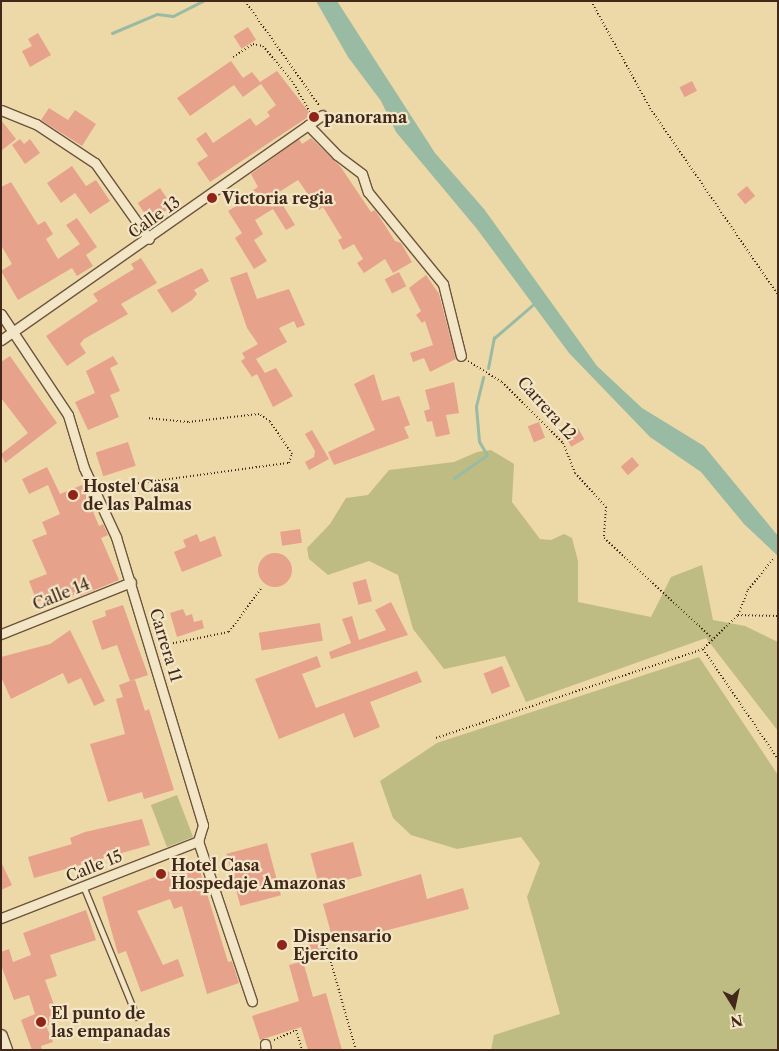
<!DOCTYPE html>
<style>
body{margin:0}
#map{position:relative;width:779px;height:1051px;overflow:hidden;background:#edd8a8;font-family:"Libre Caslon Text",serif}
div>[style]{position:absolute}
.green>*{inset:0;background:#bfbc83;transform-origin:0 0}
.water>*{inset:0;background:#9abba3}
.stream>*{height:3px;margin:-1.5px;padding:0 1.5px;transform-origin:1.5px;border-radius:1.5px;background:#9abba3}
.building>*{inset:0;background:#e7a28c;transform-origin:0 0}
.round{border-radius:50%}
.path>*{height:2px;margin-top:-1px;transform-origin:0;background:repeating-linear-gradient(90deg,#42281a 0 1px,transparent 0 3.5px)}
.roads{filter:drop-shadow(1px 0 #6d543e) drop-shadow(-1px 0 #6d543e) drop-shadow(0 1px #6d543e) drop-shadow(0 -1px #6d543e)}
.lane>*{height:4.5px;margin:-2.25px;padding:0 2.25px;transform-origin:2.25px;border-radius:2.25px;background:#f3e6c6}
.street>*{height:9px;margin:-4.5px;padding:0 4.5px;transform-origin:4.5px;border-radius:4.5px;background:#f3e6c6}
.secondary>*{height:12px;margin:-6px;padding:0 6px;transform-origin:6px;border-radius:6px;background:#f3e6c6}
.dots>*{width:14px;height:14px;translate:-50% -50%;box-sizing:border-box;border:2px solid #f3e6c6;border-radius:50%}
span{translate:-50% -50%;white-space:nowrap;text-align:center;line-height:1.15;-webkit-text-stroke:4.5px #f3e6c6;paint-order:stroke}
.poi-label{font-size:16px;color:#42281a;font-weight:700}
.left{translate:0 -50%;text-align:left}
.street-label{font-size:16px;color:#42281a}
.frame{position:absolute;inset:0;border:2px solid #42281a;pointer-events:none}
.north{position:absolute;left:709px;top:981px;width:50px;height:50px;-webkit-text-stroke:4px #f3e6c6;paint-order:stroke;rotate:170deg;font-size:14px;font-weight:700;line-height:20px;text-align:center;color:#42281a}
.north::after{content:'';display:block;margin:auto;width:18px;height:22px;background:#42281a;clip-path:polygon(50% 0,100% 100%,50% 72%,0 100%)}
</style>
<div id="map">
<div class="green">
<i style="clip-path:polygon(491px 450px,514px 464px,512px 502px,540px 539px,551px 540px,564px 534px,572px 538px,578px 561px,578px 602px,651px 617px,671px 577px,702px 565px,713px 620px,745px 626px,778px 642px,778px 731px,706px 638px,526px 702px,505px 656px,444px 669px,413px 629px,398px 575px,369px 561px,328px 575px,309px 559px,307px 548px,330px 524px,346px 498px,368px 495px,389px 470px,454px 462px,477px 452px)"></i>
<i style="clip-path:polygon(699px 657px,778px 775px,778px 1050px,491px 1050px,494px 1035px,560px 1014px,527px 897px,540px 863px,521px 837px,457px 849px,411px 835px,393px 818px,380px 781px,437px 743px)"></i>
<i style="left:177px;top:795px;width:45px;height:28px;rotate:69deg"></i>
</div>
<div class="water">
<i style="clip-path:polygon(316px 1px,337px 1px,435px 153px,484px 209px,597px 366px,642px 408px,704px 446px,778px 536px,778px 556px,744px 524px,701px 472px,650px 437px,569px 353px,477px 229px,396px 132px,381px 101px,348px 57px)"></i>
</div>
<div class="stream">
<i style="left:112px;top:33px;width:49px;rotate:-22.9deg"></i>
<i style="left:157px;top:14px;width:16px;rotate:7deg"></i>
<i style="left:173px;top:16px;width:34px;rotate:-27deg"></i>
<i style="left:488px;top:368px;width:31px;rotate:-79deg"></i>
<i style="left:494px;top:338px;width:55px;rotate:-40.6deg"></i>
<i style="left:454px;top:478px;width:40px;rotate:-34.9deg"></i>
<i style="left:487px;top:455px;width:16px;rotate:-120deg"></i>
<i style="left:479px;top:441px;width:35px;rotate:-95deg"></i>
<i style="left:476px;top:406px;width:30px;rotate:-76deg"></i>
</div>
<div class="building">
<i style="left:248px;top:27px;width:15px;height:17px;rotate:58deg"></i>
<i style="clip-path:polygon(38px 33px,51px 55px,30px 67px,22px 51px,32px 46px,28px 39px)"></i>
<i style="clip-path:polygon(231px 61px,243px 78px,252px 72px,260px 82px,277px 71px,311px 115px,210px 182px,197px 163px,208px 156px,196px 139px,206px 132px,213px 143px,250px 118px,256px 126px,270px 116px,267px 112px,276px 105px,261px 84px,243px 97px,234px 85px,190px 116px,177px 98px)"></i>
<i style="left:692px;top:81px;width:11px;height:14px;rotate:63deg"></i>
<i style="clip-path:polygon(49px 108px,68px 120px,75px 110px,96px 124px,82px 146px,41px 120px)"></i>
<i style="clip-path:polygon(1px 120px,16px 139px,1px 151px)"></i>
<i style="clip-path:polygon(311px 138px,340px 166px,371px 212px,375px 210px,395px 241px,401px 243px,412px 262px,393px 273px,385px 259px,364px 273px,357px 263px,363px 259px,354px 244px,343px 250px,338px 240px,342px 238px,323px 207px,319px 210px,298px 180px,276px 194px,295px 225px,286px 230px,273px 209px,255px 220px,263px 234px,254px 240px,267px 261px,254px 269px,235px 238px,242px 233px,228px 211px,238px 205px,236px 201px,258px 187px,251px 174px,299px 139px,302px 144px)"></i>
<i style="clip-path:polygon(20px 139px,24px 144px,30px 139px,40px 153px,25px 164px,12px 145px)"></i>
<i style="clip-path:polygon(72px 166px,86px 186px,96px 180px,110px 201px,90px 214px,75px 193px,61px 203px,47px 183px)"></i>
<i style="clip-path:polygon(11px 182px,38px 225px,45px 221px,53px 234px,46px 239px,58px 259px,80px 244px,66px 225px,77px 218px,97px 247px,86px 255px,93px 266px,77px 276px,72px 268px,18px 300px,1px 271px,12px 264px,1px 245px,1px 187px)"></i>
<i style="left:747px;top:186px;width:13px;height:13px;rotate:51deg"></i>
<i style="left:160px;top:188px;width:22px;height:27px;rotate:56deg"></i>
<i style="clip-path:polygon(141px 258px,157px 283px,121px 304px,128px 314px,84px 339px,80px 344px,86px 353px,67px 366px,46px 336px,98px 301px,93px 294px,134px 269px,131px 264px)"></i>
<i style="clip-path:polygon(202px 268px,209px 281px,194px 290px,197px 294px,192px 300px,172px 313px,157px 290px)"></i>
<i style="clip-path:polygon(247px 272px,257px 299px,289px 289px,305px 325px,297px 328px,294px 321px,279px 328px,287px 342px,256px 359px,265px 373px,276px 368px,293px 396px,273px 407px,257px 374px,252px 377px,241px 361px,245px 358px,242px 353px,258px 344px,247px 328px,230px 278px)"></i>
<i style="left:399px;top:272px;width:16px;height:16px;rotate:63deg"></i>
<i style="clip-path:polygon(426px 275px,439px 294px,456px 359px,430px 372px,424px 358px,413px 362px,410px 353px,433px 345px,425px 321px,422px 323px,416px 315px,421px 311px,409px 288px)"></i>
<i style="clip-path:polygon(10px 356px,57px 423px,5px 463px,1px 454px,28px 433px,1px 398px,1px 362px)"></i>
<i style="clip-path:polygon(113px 356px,118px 364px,110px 368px,120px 391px,110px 395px,119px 417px,88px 430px,75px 402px,95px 393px,86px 371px)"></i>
<i style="clip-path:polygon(374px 374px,382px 401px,399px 396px,410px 425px,404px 427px,409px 438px,334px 465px,328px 452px,375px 430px,354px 384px)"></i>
<i style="clip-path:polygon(454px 382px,459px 413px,446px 415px,450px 434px,436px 437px,432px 421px,427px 422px,424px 411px,430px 409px,425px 390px)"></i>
<i style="left:539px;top:422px;width:17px;height:12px;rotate:69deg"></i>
<i style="left:578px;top:428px;width:13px;height:15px;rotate:61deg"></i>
<i style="clip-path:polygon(312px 430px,329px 459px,309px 470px,305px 462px,314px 457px,315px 451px,305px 434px)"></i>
<i style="left:128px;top:442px;width:25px;height:34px;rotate:72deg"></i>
<i style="left:632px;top:457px;width:11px;height:15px;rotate:49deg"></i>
<i style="clip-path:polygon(47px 467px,60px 494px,82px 485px,99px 526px,103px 524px,108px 535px,101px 538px,119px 580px,80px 596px,79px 593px,59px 601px,56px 595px,37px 602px,29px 581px,47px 574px,32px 540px,47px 534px,42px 522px,60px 514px,48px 485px,29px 494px,22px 479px)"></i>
<i style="left:300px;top:529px;width:14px;height:20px;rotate:82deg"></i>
<i style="clip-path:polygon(197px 534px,200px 542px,215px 536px,222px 556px,182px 572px,174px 552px,186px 547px,183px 540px)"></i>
<i class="round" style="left:258px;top:553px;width:34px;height:34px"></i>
<i style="left:366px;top:579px;width:23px;height:14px;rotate:75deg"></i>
<i style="clip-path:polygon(391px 602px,408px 635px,331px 659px,329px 652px,351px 643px,342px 619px,352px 616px,359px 640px,386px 630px,375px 610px)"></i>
<i style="clip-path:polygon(123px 605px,148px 675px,130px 681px,135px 680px,145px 711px,149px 709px,174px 790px,144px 799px,142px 792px,108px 802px,90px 744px,125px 734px,116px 699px,123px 697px,119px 685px,130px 681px,117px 645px,102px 650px,92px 621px,106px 616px,105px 611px)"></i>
<i style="clip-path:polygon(183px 609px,186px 616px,192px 614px,194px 622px,202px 620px,204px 628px,177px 637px,170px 613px)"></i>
<i style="left:320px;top:623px;width:18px;height:62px;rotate:81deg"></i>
<i style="clip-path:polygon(70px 630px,105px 701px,94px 706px,81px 678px,68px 684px,63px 673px,11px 699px,1px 677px,1px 657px,50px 644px)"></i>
<i style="clip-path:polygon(317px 656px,321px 667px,302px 674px,316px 708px,417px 671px,422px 682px,370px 702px,380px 727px,354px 738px,344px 713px,279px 739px,255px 679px)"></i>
<i style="left:502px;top:666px;width:22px;height:20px;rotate:68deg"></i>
<i style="clip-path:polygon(142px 819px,150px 845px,34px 878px,28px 857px,72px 844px,70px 838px,85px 832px)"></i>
<i style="left:353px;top:842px;width:35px;height:44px;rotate:75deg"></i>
<i style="left:267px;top:843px;width:54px;height:42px;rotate:75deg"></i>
<i style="clip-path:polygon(197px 861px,228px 962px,232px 961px,239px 983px,207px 994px,182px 906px,174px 909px,170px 899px,137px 911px,163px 965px,178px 959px,184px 976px,141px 992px,126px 951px,118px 954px,102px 897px)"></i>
<i style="clip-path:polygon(1px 862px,12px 885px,1px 890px)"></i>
<i style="clip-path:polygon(421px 874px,427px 899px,463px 888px,469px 909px,334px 944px,323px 904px)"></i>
<i style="clip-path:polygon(86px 910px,96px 940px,50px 955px,57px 976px,45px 980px,60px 1021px,46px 1026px,53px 1042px,41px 1046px,42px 1050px,32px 1050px,21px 1020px,35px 1014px,29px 995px,14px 1000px,1px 965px,1px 952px,9px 949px,13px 962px,31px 955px,23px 933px)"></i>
<i style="left:322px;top:941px;width:15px;height:21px;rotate:74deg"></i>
<i style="clip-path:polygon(303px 961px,313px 997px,326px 993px,342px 1050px,308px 1050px,301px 1027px,260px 1040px,252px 1016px,299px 1001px,289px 965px)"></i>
</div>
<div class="path">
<i style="left:245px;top:1px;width:128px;rotate:54.6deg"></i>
<i style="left:591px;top:1px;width:122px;rotate:61.1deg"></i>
<i style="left:650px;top:108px;width:227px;rotate:55.6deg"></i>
<i style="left:233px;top:57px;width:24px;rotate:-33deg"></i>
<i style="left:253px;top:44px;width:10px;rotate:11deg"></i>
<i style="left:263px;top:46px;width:45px;rotate:50.4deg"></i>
<i style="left:292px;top:81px;width:36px;rotate:60deg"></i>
<i style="left:468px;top:361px;width:40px;rotate:32deg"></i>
<i style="left:502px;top:382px;width:86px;rotate:45deg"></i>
<i style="left:563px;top:443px;width:32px;rotate:68deg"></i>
<i style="left:575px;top:473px;width:46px;rotate:47.6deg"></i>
<i style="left:606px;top:507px;width:31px;rotate:94deg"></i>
<i style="left:604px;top:538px;width:147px;rotate:42.8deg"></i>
<i style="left:103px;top:488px;width:188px;rotate:-7.7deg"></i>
<i style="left:289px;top:463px;width:9px;rotate:-72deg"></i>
<i style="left:292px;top:454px;width:40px;rotate:-124deg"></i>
<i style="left:270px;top:421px;width:13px;rotate:-148deg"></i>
<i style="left:259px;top:414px;width:71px;rotate:173.6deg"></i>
<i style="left:188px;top:422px;width:41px;rotate:-174.4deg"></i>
<i style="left:738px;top:615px;width:27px;rotate:-68deg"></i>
<i style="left:748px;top:590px;width:40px;rotate:-51deg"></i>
<i style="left:159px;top:646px;width:71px;rotate:-11.3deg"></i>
<i style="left:229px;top:632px;width:56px;rotate:-53.7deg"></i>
<i style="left:704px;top:648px;width:47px;rotate:-44.1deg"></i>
<i style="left:738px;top:615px;width:40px;rotate:1.4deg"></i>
<i style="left:436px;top:738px;width:281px;rotate:-18.4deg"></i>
<i style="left:703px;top:649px;width:133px;rotate:55.7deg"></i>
<i style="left:326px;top:945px;width:109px;rotate:74.1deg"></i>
<i style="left:274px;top:1040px;width:24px;rotate:-24deg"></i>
<i style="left:296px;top:1030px;width:21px;rotate:73deg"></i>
</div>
<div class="roads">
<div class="lane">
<i style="left:84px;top:887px;width:140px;rotate:67.8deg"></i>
</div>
<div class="street">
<i style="left:1px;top:110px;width:38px;rotate:22deg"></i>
<i style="left:36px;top:124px;width:71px;rotate:33.5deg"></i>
<i style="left:95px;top:163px;width:93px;rotate:54.6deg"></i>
<i style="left:308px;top:125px;width:42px;rotate:46deg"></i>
<i style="left:337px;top:155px;width:31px;rotate:37deg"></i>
<i style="left:362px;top:174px;width:19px;rotate:72deg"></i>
<i style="left:368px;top:192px;width:119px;rotate:50.8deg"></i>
<i style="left:443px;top:284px;width:74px;rotate:76deg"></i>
<i style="left:1px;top:314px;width:121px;rotate:56.4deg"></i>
<i style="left:68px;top:415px;width:55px;rotate:73.2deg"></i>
<i style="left:84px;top:468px;width:76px;rotate:65.1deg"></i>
<i style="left:116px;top:537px;width:301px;rotate:73.2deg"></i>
<i style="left:203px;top:825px;width:17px;rotate:107deg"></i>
<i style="left:198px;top:841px;width:169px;rotate:71.4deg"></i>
<i style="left:1px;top:340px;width:392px;rotate:-35deg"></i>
<i style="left:1px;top:634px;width:140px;rotate:-21.8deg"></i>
<i style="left:1px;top:918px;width:212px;rotate:-21.3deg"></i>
<i style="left:265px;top:1044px;width:6px;rotate:81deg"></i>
</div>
<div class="secondary">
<i style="left:1px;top:1036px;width:15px;rotate:70deg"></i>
</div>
</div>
<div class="dots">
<i style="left:314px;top:117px;background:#8f2418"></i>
<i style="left:212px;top:198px;background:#8f2418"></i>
<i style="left:73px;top:495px;background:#8f2418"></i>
<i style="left:161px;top:874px;background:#8f2418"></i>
<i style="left:282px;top:945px;background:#8f2418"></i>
<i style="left:41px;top:1022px;background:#8f2418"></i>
</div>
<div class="poi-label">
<span class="left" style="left:324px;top:117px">panorama</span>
<span class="left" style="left:222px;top:198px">Victoria regia</span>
<span class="left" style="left:83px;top:495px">Hostel Casa<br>de las Palmas</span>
<span class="left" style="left:171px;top:874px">Hotel Casa<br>Hospedaje Amazonas</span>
<span class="left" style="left:293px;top:945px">Dispensario<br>Ejercito</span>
<span class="left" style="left:51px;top:1022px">El punto de<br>las empanadas</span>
</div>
<div class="street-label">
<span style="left:154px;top:217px;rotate:-36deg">Calle 13</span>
<span style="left:547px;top:408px;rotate:48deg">Carrera 12</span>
<span style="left:61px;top:594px;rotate:-22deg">Calle 14</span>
<span style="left:166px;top:645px;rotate:73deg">Carrera 11</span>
<span style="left:94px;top:866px;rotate:-22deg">Calle 15</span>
</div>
<div class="frame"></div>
<div class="north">N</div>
</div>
